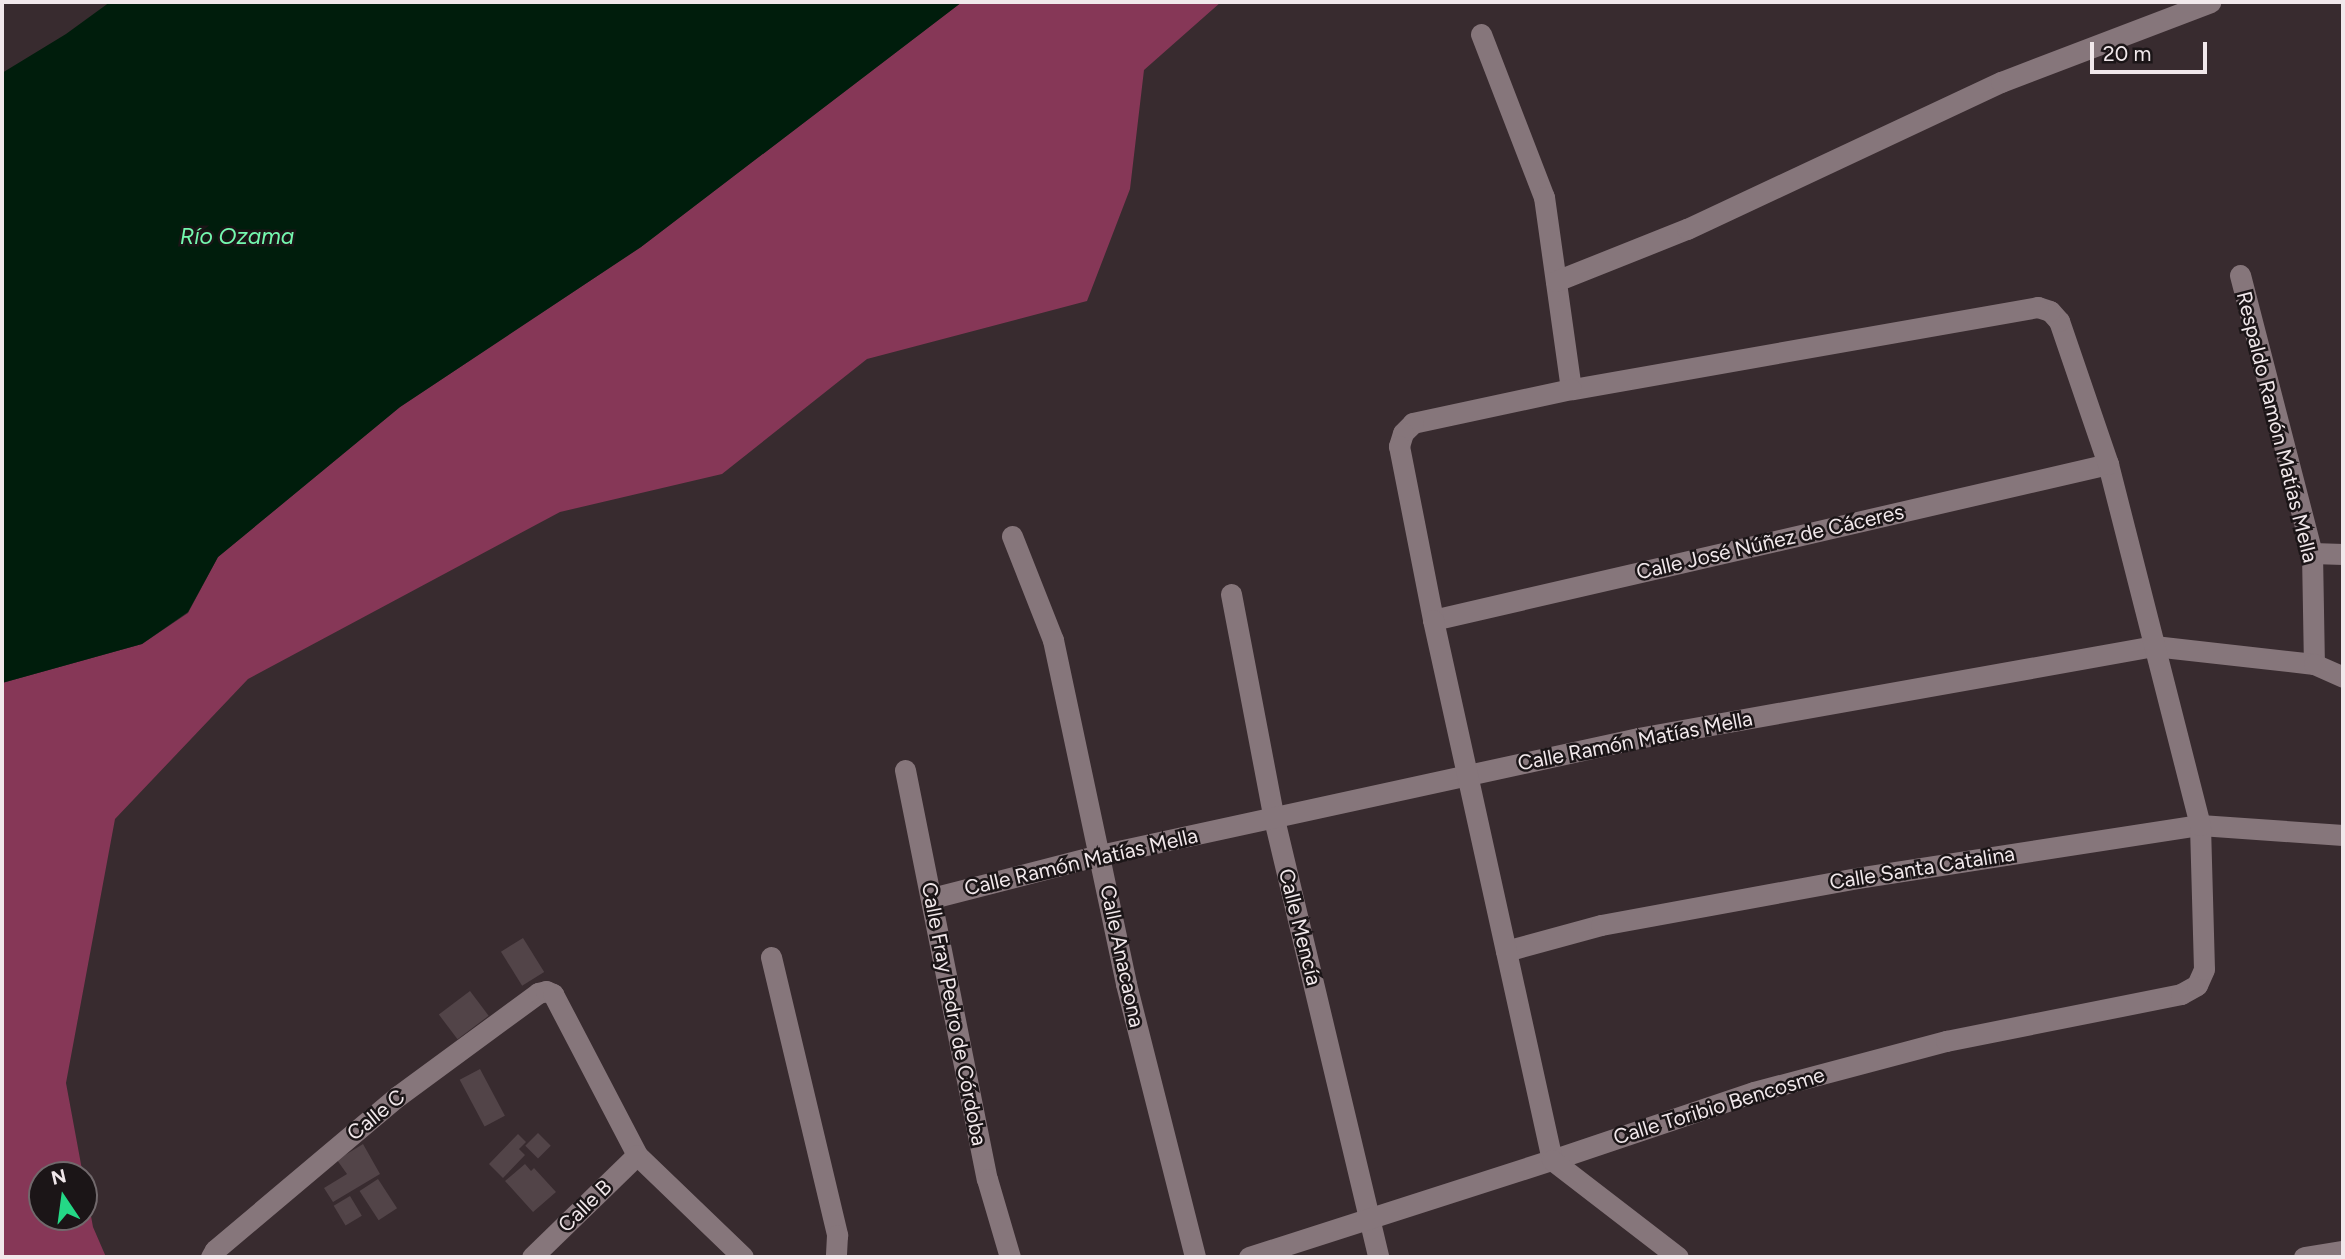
<!DOCTYPE html>
<meta charset="utf-8">
<style>
body{margin:0}
#map{position:relative;width:2345px;height:1259px;overflow:hidden;background:#382b2f;font-family:Figtree,sans-serif}
div>[style]{position:absolute}
.green>*{inset:0;background:#863757}
.water>*{inset:0;background:#001d0c}
.building>*{inset:0;background:#524448;transform-origin:0 0}
.minor>*{height:21px;margin:-10.5px;padding:0 10.5px;transform-origin:10.5px;border-radius:10.5px;background:#86767b}
span{translate:-50% -50%;white-space:nowrap;text-align:center;line-height:1.15;-webkit-text-stroke:5px #1b1517;paint-order:stroke}
.street-label{font-size:21px;color:#f1e8eb}
.water-label{font-size:23px;color:#74f8af;font-style:italic}
.frame{position:absolute;inset:0;border:4px solid #f1e8eb;pointer-events:none}
.north{position:absolute;left:28px;top:1161px;width:70px;height:70px;box-sizing:border-box;background:#1b1517;border:2px solid #71696c;border-radius:50%;rotate:347deg;font-size:19px;font-weight:700;line-height:28px;text-align:center;color:#f1e8eb}
.north::after{content:'';display:block;margin:auto;width:24px;height:32px;background:#24d886;clip-path:polygon(50% 0,100% 100%,50% 72%,0 100%)}
.scale{position:absolute;left:2090px;top:42px;width:117px;height:32px;box-sizing:border-box;border:4px solid #f1e8eb;border-top:0;padding-left:9px;font-size:21px;line-height:24px;white-space:nowrap;color:#f1e8eb;-webkit-text-stroke:5px #1b1517;paint-order:stroke}
</style>
<div id="map">
<div class="green">
<i style="clip-path:polygon(962px 2px,1221px 2px,1144px 70px,1130px 189px,1087px 301px,867px 359px,722px 474px,560px 512px,248px 679px,115px 819px,66px 1083px,83px 1175px,42px 1175px,42px 1217px,84px 1217px,84px 1178px,93px 1227px,106px 1257px,2px 1257px,2px 683px,142px 644px,188px 613px,218px 557px,400px 407px,641px 247px)"></i>
</div>
<div class="water">
<i style="clip-path:polygon(110px 2px,962px 2px,641px 247px,400px 407px,218px 557px,188px 612px,142px 644px,2px 683px,2px 73px,66px 34px)"></i>
</div>
<div class="building">
<i style="left:523px;top:938px;width:40px;height:26px;rotate:58deg"></i>
<i style="left:470px;top:991px;width:31px;height:39px;rotate:53deg"></i>
<i style="left:480px;top:1069px;width:53px;height:23px;rotate:62deg"></i>
<i style="left:538px;top:1133px;width:18px;height:18px;rotate:45deg"></i>
<i style="clip-path:polygon(518px 1134px,526px 1142px,519px 1149px,525px 1155px,503px 1178px,489px 1164px)"></i>
<i style="clip-path:polygon(363px 1144px,380px 1174px,333px 1202px,324px 1188px,347px 1174px,337px 1160px)"></i>
<i style="clip-path:polygon(525px 1164px,531px 1171px,534px 1168px,556px 1192px,533px 1212px,505px 1181px)"></i>
<i style="left:378px;top:1179px;width:35px;height:22px;rotate:57deg"></i>
<i style="left:350px;top:1196px;width:23px;height:19px;rotate:59deg"></i>
</div>
<div class="minor">
<i style="left:1481px;top:34px;width:175px;rotate:68.9deg"></i>
<i style="left:1544px;top:197px;width:194px;rotate:82deg"></i>
<i style="left:2240px;top:275px;width:287px;rotate:75.5deg"></i>
<i style="left:2312px;top:553px;width:111px;rotate:89deg"></i>
<i style="left:1556px;top:281px;width:141px;rotate:-21.7deg"></i>
<i style="left:1687px;top:229px;width:347px;rotate:-25.1deg"></i>
<i style="left:2001px;top:82px;width:224px;rotate:-20.9deg"></i>
<i style="left:1012px;top:536px;width:112px;rotate:68.5deg"></i>
<i style="left:1053px;top:640px;width:352px;rotate:78deg"></i>
<i style="left:1126px;top:984px;width:282px;rotate:75.8deg"></i>
<i style="left:2312px;top:553px;width:31px;rotate:2deg"></i>
<i style="left:1231px;top:594px;width:229px;rotate:79.2deg"></i>
<i style="left:1274px;top:819px;width:450px;rotate:76.6deg"></i>
<i style="left:1433px;top:620px;width:693px;rotate:-13.01deg"></i>
<i style="left:905px;top:770px;width:417px;rotate:78.7deg"></i>
<i style="left:987px;top:1179px;width:81px;rotate:73.6deg"></i>
<i style="left:932px;top:898px;width:173px;rotate:-14.4deg"></i>
<i style="left:1100px;top:855px;width:551px;rotate:-12.27deg"></i>
<i style="left:1638px;top:738px;width:524px;rotate:-10.11deg"></i>
<i style="left:2154px;top:646px;width:161px;rotate:6.4deg"></i>
<i style="left:2314px;top:664px;width:32px;rotate:24deg"></i>
<i style="left:1506px;top:951px;width:98px;rotate:-15.3deg"></i>
<i style="left:1601px;top:925px;width:260px;rotate:-10.4deg"></i>
<i style="left:1857px;top:878px;width:347px;rotate:-8.8deg"></i>
<i style="left:2200px;top:825px;width:143px;rotate:4deg"></i>
<i style="left:771px;top:957px;width:286px;rotate:76.6deg"></i>
<i style="left:837px;top:1235px;width:22px;rotate:93deg"></i>
<i style="left:211px;top:1257px;width:8px;rotate:-60deg"></i>
<i style="left:215px;top:1250px;width:239px;rotate:-40.1deg"></i>
<i style="left:398px;top:1096px;width:174px;rotate:-36.3deg"></i>
<i style="left:538px;top:993px;width:8px;rotate:-14deg"></i>
<i style="left:546px;top:991px;width:8px;rotate:23deg"></i>
<i style="left:553px;top:994px;width:182px;rotate:62.4deg"></i>
<i style="left:637px;top:1155px;width:147px;rotate:43.9deg"></i>
<i style="left:532px;top:1257px;width:146px;rotate:-44.2deg"></i>
<i style="left:1249px;top:1257px;width:318px;rotate:-17.8deg"></i>
<i style="left:1552px;top:1160px;width:213px;rotate:-18.6deg"></i>
<i style="left:1754px;top:1092px;width:199px;rotate:-14.9deg"></i>
<i style="left:1946px;top:1041px;width:240px;rotate:-11.3deg"></i>
<i style="left:2181px;top:994px;width:18px;rotate:-29deg"></i>
<i style="left:2197px;top:985px;width:17px;rotate:-66deg"></i>
<i style="left:2204px;top:969px;width:144px;rotate:-91.6deg"></i>
<i style="left:2200px;top:825px;width:373px;rotate:-104.3deg"></i>
<i style="left:2108px;top:464px;width:151px;rotate:-108.9deg"></i>
<i style="left:2059px;top:321px;width:13px;rotate:-132deg"></i>
<i style="left:2050px;top:311px;width:13px;rotate:-162deg"></i>
<i style="left:2038px;top:307px;width:474px;rotate:170deg"></i>
<i style="left:1571px;top:389px;width:162px;rotate:167.9deg"></i>
<i style="left:1413px;top:423px;width:14px;rotate:135deg"></i>
<i style="left:1403px;top:433px;width:14px;rotate:107deg"></i>
<i style="left:1399px;top:446px;width:177px;rotate:78.9deg"></i>
<i style="left:1433px;top:620px;width:553px;rotate:77.57deg"></i>
<i style="left:1552px;top:1160px;width:159px;rotate:37.6deg"></i>
<i style="left:2304px;top:1257px;width:39px;rotate:-9deg"></i>
</div>
<div class="street-label">
<span style="left:2277px;top:427px;rotate:76deg">Respaldo Ramón Matías Mella</span>
<span style="left:1770px;top:542px;rotate:-13deg">Calle José Núñez de Cáceres</span>
<span style="left:1635px;top:741px;rotate:-11deg">Calle Ramón Matías Mella</span>
<span style="left:1081px;top:862px;rotate:-13deg">Calle Ramón Matías Mella</span>
<span style="left:1922px;top:868px;rotate:-9deg">Calle Santa Catalina</span>
<span style="left:1300px;top:927px;rotate:76deg">Calle Mencía</span>
<span style="left:1122px;top:956px;rotate:78deg">Calle Anacaona</span>
<span style="left:954px;top:1014px;rotate:79deg">Calle Fray Pedro de Córdoba</span>
<span style="left:1719px;top:1106px;rotate:-17deg">Calle Toribio Bencosme</span>
<span style="left:376px;top:1115px;rotate:-39deg">Calle C</span>
<span style="left:585px;top:1206px;rotate:-44deg">Calle B</span>
</div>
<div class="water-label">
<span style="left:237px;top:236px">Río Ozama</span>
</div>
<div class="frame"></div>
<div class="north">N</div>
<div class="scale">20 m</div>
</div>
